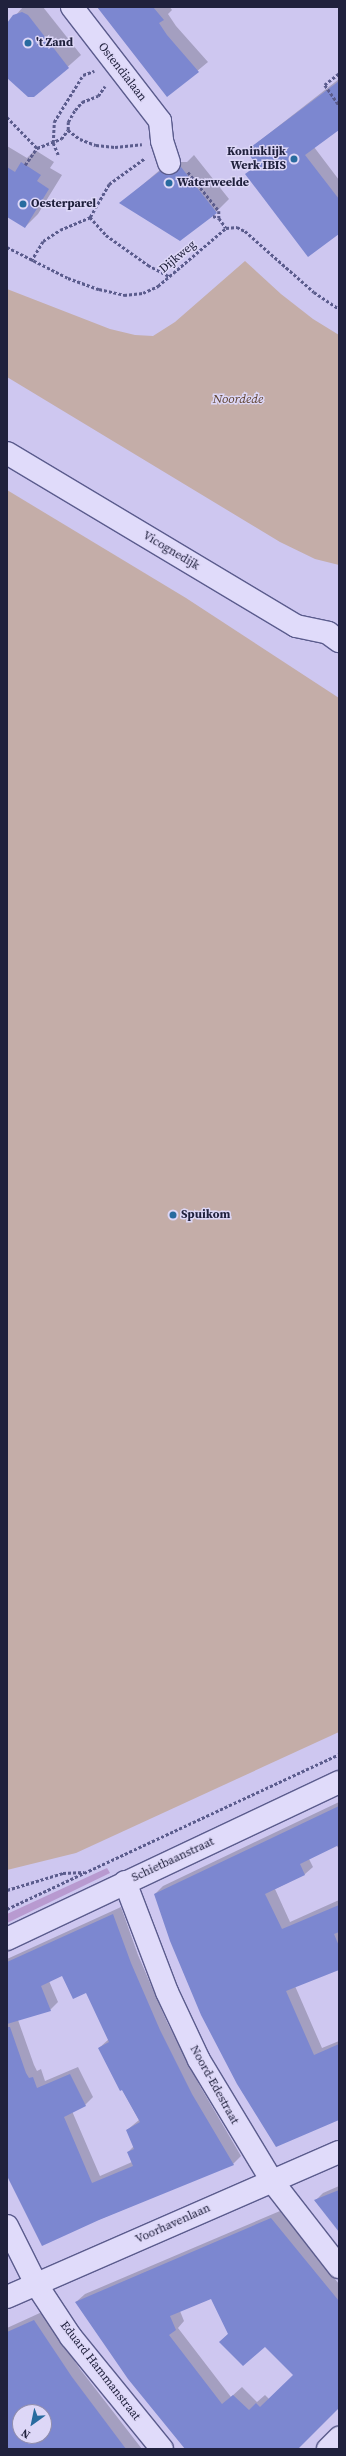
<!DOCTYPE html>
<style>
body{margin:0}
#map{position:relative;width:346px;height:2456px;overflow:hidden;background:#cec7f0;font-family:"Source Serif 4",serif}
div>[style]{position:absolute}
.green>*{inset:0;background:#b89ad0}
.water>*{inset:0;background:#c4ada8}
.shadow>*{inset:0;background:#0003}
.building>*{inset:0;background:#7c87d0}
.path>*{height:2.5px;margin-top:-1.25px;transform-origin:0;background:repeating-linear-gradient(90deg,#5b5c8d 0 3px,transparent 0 5px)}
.roads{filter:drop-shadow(1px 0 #5b5c8d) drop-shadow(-1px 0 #5b5c8d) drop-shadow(0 1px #5b5c8d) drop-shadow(0 -1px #5b5c8d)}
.minor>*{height:22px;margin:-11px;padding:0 11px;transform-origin:11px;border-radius:11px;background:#e0dbfa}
.dots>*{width:11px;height:11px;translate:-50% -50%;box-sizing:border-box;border:2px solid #ddd7f7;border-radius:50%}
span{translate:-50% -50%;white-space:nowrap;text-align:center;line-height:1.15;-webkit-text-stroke:3px #ddd7f7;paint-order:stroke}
.poi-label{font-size:12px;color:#20213d;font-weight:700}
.left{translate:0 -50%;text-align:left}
.right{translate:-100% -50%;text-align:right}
.street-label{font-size:12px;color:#20213d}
.water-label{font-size:13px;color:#5d412e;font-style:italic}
.frame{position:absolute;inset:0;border:8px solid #20213d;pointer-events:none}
.north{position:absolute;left:12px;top:2404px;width:40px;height:40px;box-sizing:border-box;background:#ddd7f7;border:1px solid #918ead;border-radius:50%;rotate:213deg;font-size:11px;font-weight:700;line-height:16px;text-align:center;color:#20213d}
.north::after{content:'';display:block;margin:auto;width:14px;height:18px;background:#286b9f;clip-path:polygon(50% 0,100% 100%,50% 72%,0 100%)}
</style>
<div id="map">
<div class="green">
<i style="clip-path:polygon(107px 1868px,110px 1873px,7px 1923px,7px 1914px)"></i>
</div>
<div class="water">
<i style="clip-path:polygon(245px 261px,281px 294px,313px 319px,339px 335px,339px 565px,315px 559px,280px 542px,7px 377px,7px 289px,110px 329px,135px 335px,153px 336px,175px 322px)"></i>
<i style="clip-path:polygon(7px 490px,186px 598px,339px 698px,339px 1732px,76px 1853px,7px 1870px)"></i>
</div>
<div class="shadow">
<i style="clip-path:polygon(23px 7px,43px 7px,81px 55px,37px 94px,7px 76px,7px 25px)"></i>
<i style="clip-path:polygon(98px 7px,170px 7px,172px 10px,168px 14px,176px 26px,208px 62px,167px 96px)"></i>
<i style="clip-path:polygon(339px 79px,339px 129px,314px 147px,339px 180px,339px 232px,247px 174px,257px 165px,248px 150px)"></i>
<i style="clip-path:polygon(7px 146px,27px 158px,35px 150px,54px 162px,50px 168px,62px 175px,38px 214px,25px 227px,7px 216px)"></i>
<i style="clip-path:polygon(194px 155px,229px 199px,216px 212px,121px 203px,174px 158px,179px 162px,187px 162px)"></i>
<i style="clip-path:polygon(339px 1802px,339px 1849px,336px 1845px,309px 1859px,313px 1867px,305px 1874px,275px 1889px,290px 1922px,339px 1900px,339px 1969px,295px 1986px,322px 2048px,339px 2041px,339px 2119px,155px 1894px,163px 1886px)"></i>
<i style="clip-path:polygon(evenodd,121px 1907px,138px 1955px,167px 2022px,200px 2086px,241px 2156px,233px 2164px,98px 2220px,7px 2172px,7px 1959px,121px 1907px,62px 1975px,87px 1992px,109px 2039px,99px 2048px,139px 2120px,127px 2130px,134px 2146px,128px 2152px,132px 2162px,100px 2176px,72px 2111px,85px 2105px,93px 2097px,78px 2067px,45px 2081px,41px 2069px,37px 2071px,34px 2065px,18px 2020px,50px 2010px,58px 2002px,49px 1981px,62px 1975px)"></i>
<i style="clip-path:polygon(339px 2186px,339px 2229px,315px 2201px,323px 2193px)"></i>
<i style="clip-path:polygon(evenodd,280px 2211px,339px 2284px,339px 2407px,296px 2449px,187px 2449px,76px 2302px,85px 2294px,280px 2211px,212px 2298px,229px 2333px,220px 2342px,265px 2346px,294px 2375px,269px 2399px,265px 2395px,257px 2402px,242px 2387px,231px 2397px,178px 2328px,184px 2321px,180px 2311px,212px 2298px)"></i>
<i style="clip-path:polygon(evenodd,42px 2312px,80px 2369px,142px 2449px,7px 2449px,7px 2328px,42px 2312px,20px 2412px,44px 2412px,44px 2436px,20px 2436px,20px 2412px)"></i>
</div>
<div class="building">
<i style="clip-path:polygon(97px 7px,153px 7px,164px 20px,159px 23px,167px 35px,199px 72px,167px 97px)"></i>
<i style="clip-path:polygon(22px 12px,28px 15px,69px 68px,34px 97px,28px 97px,7px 78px,7px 23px,13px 15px)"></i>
<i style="clip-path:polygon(339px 81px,339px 130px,305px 155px,339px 199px,339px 234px,308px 257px,245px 174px,256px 166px,247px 150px)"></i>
<i style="clip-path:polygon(21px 162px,41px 175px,37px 181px,49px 189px,25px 228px,7px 217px,7px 167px,15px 172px)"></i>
<i style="clip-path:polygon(181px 167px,217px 213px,180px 241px,119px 203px,160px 171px,166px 175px,172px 175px)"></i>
<i style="clip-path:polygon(339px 1806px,339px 1845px,300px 1864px,305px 1875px,265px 1894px,282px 1929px,339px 1905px,339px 1932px,334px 1934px,339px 1946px,339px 1970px,286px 1991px,314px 2055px,339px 2044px,339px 2120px,276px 2147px,237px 2084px,201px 2015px,170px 1941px,154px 1894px)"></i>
<i style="clip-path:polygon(113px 1914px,131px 1963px,160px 2030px,192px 2094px,234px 2165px,99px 2220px,42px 2246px,7px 2176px,7px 2027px,10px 2027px,26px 2073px,29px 2078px,33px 2077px,37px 2088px,70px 2074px,86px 2106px,64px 2117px,92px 2183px,133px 2166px,127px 2152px,134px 2149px,126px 2130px,140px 2122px,122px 2090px,120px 2091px,98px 2048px,109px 2042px,86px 1993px,73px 1999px,62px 1976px,41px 1986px,51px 2011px,7px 2024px,7px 1962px)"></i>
<i style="clip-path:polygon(339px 2190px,339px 2232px,314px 2200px)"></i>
<i style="clip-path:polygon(evenodd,271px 2218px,339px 2301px,339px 2408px,298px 2449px,185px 2449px,128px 2379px,75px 2302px,271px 2218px,211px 2299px,228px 2334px,219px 2342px,243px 2366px,265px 2347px,293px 2375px,260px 2407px,256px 2403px,249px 2410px,233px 2395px,222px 2404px,169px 2335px,176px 2330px,170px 2316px,211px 2299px)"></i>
<i style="clip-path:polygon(evenodd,34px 2320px,72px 2377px,126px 2449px,7px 2449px,7px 2332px,34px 2320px,20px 2412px,44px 2412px,44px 2436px,20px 2436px,20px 2412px)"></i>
</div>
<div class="path">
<i style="left:339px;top:74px;width:18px;rotate:142deg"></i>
<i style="left:325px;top:85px;width:24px;rotate:55deg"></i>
<i style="left:7px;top:117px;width:43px;rotate:45.9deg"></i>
<i style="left:68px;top:130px;width:15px;rotate:37deg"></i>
<i style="left:80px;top:139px;width:17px;rotate:21deg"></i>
<i style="left:96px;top:145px;width:19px;rotate:6deg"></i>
<i style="left:115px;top:147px;width:27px;rotate:-6deg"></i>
<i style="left:58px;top:155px;width:13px;rotate:-113deg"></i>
<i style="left:53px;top:143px;width:21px;rotate:-87deg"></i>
<i style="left:54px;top:122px;width:55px;rotate:-58.3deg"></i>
<i style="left:83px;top:75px;width:12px;rotate:-20deg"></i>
<i style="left:25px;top:165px;width:21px;rotate:-55deg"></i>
<i style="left:37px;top:148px;width:26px;rotate:-21deg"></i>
<i style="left:61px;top:139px;width:11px;rotate:-52deg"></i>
<i style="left:68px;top:130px;width:8px;rotate:-90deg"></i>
<i style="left:68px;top:122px;width:14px;rotate:-60deg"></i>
<i style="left:75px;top:110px;width:11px;rotate:-49deg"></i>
<i style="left:82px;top:102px;width:17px;rotate:-21deg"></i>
<i style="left:98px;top:96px;width:12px;rotate:-55deg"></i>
<i style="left:188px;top:172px;width:50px;rotate:51.5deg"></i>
<i style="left:219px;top:211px;width:7px;rotate:90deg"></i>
<i style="left:219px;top:218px;width:12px;rotate:55deg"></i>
<i style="left:213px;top:216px;width:6px;rotate:18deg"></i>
<i style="left:90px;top:217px;width:24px;rotate:48deg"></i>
<i style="left:106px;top:235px;width:52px;rotate:35.5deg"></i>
<i style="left:148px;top:265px;width:24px;rotate:28deg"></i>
<i style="left:7px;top:247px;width:68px;rotate:26.9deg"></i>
<i style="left:68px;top:278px;width:33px;rotate:20deg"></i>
<i style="left:99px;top:289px;width:26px;rotate:13deg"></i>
<i style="left:124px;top:295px;width:19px;rotate:-6deg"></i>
<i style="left:143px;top:293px;width:17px;rotate:-25deg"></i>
<i style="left:158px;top:286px;width:89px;rotate:-40.5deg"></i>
<i style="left:226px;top:228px;width:11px;rotate:-5deg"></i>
<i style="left:237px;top:227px;width:9px;rotate:27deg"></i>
<i style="left:245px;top:231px;width:92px;rotate:41.5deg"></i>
<i style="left:314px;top:292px;width:30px;rotate:34deg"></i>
<i style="left:31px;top:261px;width:23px;rotate:-59deg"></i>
<i style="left:43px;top:241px;width:20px;rotate:-33deg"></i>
<i style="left:60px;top:230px;width:33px;rotate:-23deg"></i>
<i style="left:90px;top:217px;width:38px;rotate:-60deg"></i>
<i style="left:109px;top:184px;width:44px;rotate:-35.8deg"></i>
<i style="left:7px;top:1890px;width:59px;rotate:-16.9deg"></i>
<i style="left:63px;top:1873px;width:21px;rotate:-3deg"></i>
<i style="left:7px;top:1909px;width:366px;rotate:-25deg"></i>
</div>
<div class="roads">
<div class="minor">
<i style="left:72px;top:7px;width:144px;rotate:52.3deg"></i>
<i style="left:160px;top:121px;width:20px;rotate:84deg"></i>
<i style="left:162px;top:141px;width:23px;rotate:72deg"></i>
<i style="left:7px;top:453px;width:337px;rotate:30.9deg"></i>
<i style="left:296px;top:626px;width:33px;rotate:12deg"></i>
<i style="left:328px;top:633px;width:14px;rotate:36deg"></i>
<i style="left:125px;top:1882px;width:118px;rotate:69.1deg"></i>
<i style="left:167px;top:1992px;width:75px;rotate:64.8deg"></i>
<i style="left:199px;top:2060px;width:141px;rotate:58.9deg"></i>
<i style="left:272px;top:2181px;width:109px;rotate:52.1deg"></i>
<i style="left:7px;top:1939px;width:367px;rotate:-25.3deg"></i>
<i style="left:7px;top:2226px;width:65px;rotate:63.4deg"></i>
<i style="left:36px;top:2284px;width:64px;rotate:56.6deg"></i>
<i style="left:71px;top:2337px;width:144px;rotate:50.9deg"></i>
<i style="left:7px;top:2297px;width:362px;rotate:-23.6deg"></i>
<i style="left:328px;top:2449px;width:16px;rotate:-45deg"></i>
</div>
</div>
<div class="dots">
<i style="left:28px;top:43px;background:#286b9f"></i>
<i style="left:294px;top:159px;background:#286b9f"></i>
<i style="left:169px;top:183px;background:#286b9f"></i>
<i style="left:23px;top:204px;background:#286b9f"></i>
<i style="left:173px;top:1215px;background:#286b9f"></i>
</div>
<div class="poi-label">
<span class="left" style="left:36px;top:43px">'t Zand</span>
<span class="right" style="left:286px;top:159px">Koninklijk<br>Werk IBIS</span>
<span class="left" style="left:177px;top:183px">Waterweelde</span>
<span class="left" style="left:31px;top:204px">Oesterparel</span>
<span class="left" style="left:181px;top:1215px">Spuikom</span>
</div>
<div class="street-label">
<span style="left:122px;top:72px;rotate:52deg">Ostendialaan</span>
<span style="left:178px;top:257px;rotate:-40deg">Dijkweg</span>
<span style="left:171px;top:551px;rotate:31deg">Vicognedijk</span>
<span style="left:173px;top:1860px;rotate:-25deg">Schietbaanstraat</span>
<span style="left:214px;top:2085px;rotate:61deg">Noord-Edestraat</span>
<span style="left:173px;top:2224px;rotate:-24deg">Voorhavenlaan</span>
<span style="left:100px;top:2371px;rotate:52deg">Eduard Hammanstraat</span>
</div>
<div class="water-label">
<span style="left:238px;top:399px">Noordede</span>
</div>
<div class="frame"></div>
<div class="north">N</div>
</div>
